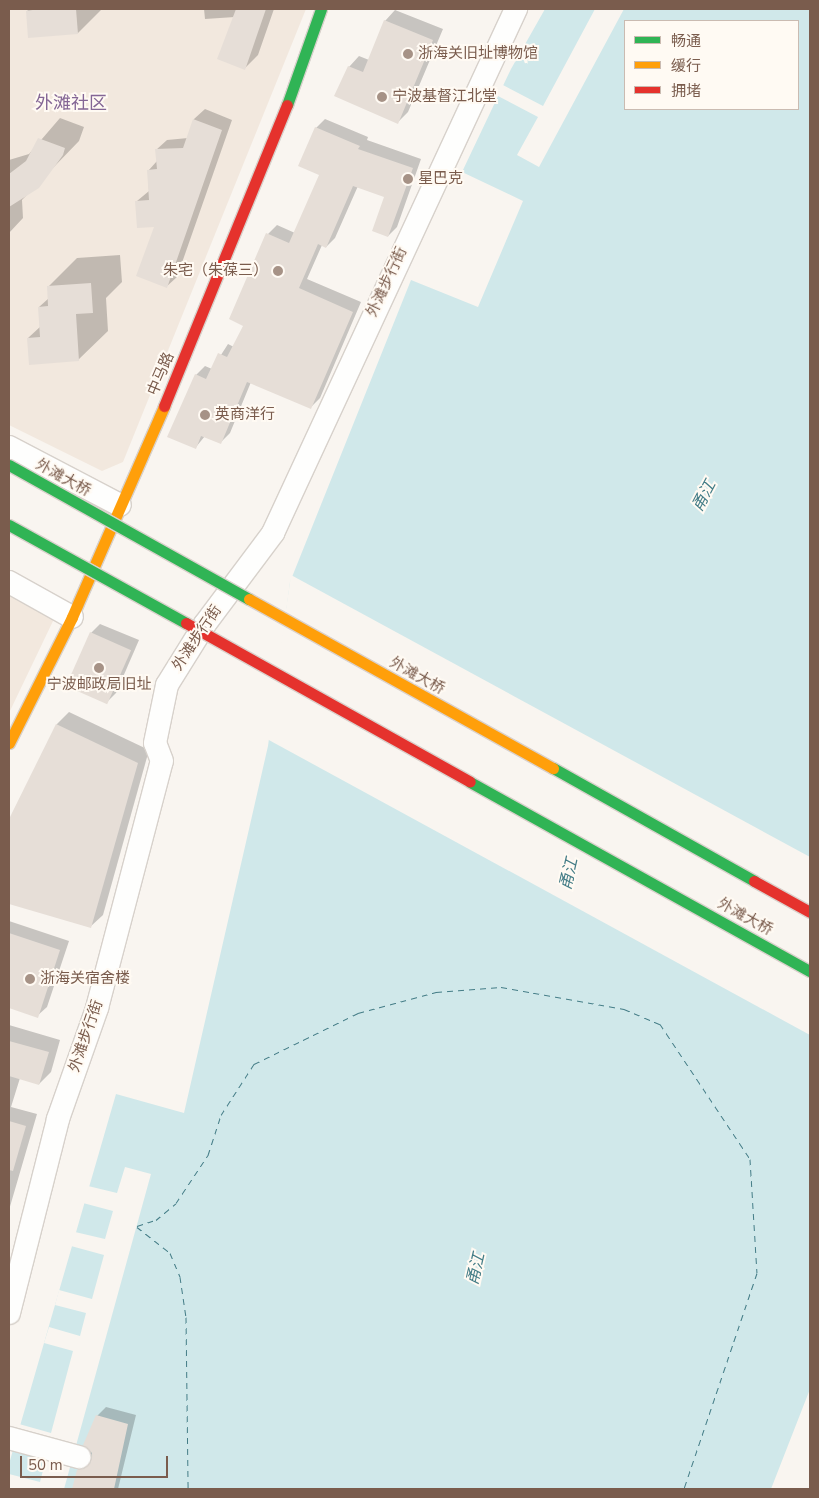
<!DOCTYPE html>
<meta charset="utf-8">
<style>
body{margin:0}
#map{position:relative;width:819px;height:1498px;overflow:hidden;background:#f9f5f0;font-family:"Nunito Sans","Noto Sans SC",sans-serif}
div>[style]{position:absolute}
.residential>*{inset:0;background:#f2e8de}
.water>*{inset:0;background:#d0e8ea}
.pier>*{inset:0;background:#f9f5f0}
.shadow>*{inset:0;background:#0003}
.ferry>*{height:1px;margin-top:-0.5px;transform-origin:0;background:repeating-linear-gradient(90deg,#437c86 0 6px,transparent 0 11px)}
.building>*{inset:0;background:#e6ded7;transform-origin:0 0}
.roads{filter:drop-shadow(1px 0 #d7d1cb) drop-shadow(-1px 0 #d7d1cb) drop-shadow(0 1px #d7d1cb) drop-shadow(0 -1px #d7d1cb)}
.street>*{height:22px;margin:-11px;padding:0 11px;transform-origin:11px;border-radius:11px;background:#fefefd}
.fast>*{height:11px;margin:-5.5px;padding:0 5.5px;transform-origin:5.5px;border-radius:5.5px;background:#30b455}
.slow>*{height:11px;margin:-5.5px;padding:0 5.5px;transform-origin:5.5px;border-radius:5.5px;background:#ff9f0a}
.jam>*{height:11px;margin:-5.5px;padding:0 5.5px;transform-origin:5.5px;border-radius:5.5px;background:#e5322d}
.bridges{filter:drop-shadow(1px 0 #dad1cc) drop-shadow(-1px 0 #dad1cc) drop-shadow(0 1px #dad1cc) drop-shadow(0 -1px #dad1cc)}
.fast-bridge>*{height:11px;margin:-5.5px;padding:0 5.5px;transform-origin:5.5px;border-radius:5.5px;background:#30b455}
.slow-bridge>*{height:11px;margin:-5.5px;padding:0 5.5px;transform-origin:5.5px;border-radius:5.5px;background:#ff9f0a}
.jam-bridge>*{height:11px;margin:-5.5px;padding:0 5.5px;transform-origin:5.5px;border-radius:5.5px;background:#e5322d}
.dots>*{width:14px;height:14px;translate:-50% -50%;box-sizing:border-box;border:2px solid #fffaf3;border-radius:50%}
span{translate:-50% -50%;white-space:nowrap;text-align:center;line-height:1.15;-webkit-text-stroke:4px #fffaf3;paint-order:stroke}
.poi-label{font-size:15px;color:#7a5c4d}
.left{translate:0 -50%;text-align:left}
.right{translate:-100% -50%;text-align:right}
.street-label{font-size:15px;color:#7a5c4d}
.water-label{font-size:16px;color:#437c86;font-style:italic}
.quarter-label{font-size:18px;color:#846695}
.frame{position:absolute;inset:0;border:10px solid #7a5c4d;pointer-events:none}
.legend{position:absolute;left:624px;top:20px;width:175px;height:90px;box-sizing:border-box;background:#fffaf3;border:1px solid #cabbb1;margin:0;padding:6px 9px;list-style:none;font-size:15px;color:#7a5c4d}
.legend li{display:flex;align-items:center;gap:10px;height:25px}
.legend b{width:25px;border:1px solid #cabbb1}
.scale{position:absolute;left:20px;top:1456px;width:148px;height:22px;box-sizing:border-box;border:2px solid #7a5c4d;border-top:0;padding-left:6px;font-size:15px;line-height:18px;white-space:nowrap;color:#7a5c4d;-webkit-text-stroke:4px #fffaf3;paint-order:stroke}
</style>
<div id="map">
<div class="residential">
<i style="clip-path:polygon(9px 9px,306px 9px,123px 462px,102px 471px,9px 425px)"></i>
<i style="clip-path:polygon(9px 595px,54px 619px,9px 713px)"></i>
</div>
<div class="water">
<i style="clip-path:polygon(evenodd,545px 9px,810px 9px,810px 1389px,771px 1489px,9px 1489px,9px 1464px,116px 1094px,184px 1113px,268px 746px,290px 582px,411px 280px,478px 307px,523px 201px,462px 172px,511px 69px,545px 9px,625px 21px,798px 21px,798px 109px,625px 109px,625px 21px)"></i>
</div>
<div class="pier">
<i style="clip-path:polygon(595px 9px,624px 9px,539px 167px,517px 155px,538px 117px,496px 95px,501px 84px,543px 106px)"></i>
<i style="clip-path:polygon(291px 575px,810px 857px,810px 1035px,267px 739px)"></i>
<i style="clip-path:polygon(125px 1167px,151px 1174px,64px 1489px,9px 1488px,9px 1474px,40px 1482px,47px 1455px,12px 1446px,19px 1424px,51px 1433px,73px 1351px,44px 1343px,49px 1327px,80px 1336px,86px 1313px,55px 1305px,59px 1290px,92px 1299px,104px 1255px,71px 1246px,75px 1232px,105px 1239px,113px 1211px,83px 1203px,88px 1186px,117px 1193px)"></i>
</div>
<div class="shadow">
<i style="clip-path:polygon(30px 9px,102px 9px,78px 33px,27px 11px)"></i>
<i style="clip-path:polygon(204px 9px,274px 9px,258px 55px,244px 69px,235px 17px,205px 19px)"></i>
<i style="clip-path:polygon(395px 10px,443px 29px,408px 112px,397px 123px,349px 67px,359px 56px,369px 60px,385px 21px)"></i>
<i style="clip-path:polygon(205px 109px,232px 120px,177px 277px,166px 287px,156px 225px,137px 201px,149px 191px,148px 171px,157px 161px,156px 150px,167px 140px,188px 138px,194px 119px)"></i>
<i style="clip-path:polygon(60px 118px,84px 127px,79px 141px,22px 200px,23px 218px,9px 233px,9px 160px,29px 154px)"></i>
<i style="clip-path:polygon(325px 119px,368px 137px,367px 140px,421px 159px,397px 227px,388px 236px,386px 196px,358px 186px,335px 238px,326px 247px,322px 245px,307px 279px,361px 302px,320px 398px,311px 407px,251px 382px,230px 433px,221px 442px,205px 436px,196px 447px,196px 375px,205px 366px,212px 369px,228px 344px,234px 347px,244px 325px,268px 234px,277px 225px,295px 233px,321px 174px,316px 128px)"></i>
<i style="clip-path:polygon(120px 255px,122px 282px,106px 298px,108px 331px,78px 360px,28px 338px,41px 326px,39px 307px,49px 298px,48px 287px,77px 258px)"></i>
<i style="clip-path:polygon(100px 624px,139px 640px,116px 693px,107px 702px,91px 633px)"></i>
<i style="clip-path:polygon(69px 712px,149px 750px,103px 915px,90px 927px,9px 903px,9px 821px,57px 724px)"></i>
<i style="clip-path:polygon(9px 921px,69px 941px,47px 1007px,37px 1016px,9px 1007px)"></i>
<i style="clip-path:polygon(9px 1025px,60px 1040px,51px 1072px,39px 1084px,20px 1078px,11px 1107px,37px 1114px,9px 1210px)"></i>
<i style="clip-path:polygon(106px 1407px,136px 1415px,118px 1489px,74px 1489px,78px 1470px,92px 1458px,84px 1445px,97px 1416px)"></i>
</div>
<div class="ferry">
<i style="left:137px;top:1226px;width:20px;rotate:-18deg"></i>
<i style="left:156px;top:1220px;width:26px;rotate:-40deg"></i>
<i style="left:176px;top:1203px;width:58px;rotate:-56.3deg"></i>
<i style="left:208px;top:1155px;width:42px;rotate:-72deg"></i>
<i style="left:221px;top:1115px;width:61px;rotate:-57.1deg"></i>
<i style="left:254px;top:1064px;width:116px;rotate:-26.1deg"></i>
<i style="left:358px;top:1013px;width:81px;rotate:-15.1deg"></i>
<i style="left:436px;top:992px;width:65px;rotate:-4.4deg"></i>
<i style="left:501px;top:987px;width:125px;rotate:10.1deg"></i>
<i style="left:624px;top:1009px;width:39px;rotate:23deg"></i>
<i style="left:660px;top:1024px;width:162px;rotate:56.3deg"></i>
<i style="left:750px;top:1159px;width:114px;rotate:86.5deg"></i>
<i style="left:757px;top:1273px;width:228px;rotate:108.7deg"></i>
<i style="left:137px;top:1227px;width:42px;rotate:38.2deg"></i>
<i style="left:170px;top:1253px;width:26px;rotate:67deg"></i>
<i style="left:180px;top:1277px;width:40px;rotate:81.5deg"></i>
<i style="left:186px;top:1317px;width:172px;rotate:89.3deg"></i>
</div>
<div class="building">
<i style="clip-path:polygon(39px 9px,76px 9px,78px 34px,28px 38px,26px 11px)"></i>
<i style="clip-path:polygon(236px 9px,266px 9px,245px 70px,217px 59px)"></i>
<i style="clip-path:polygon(384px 20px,433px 40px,398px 124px,334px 96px,348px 66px,363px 72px)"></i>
<i style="clip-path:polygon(193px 119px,222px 130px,167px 288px,136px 276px,154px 227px,137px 228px,135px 201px,149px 200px,147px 170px,157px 169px,155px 149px,183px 148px)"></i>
<i style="clip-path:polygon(315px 127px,360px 146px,358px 149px,413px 168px,388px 237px,372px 231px,384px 197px,353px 186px,326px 248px,318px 244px,299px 288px,353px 312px,311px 409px,247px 382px,221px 444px,201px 436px,196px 449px,167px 437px,195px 374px,206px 379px,218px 353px,227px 357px,243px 326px,229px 319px,266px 233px,289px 243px,319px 175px,298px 166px)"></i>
<i style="clip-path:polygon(38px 138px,65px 148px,63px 155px,39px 188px,9px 207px,9px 174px,26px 161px)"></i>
<i style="clip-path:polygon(91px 283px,93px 313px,76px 314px,79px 361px,29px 365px,27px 338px,40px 337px,38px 307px,48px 306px,47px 286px)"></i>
<i style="left:90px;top:632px;width:45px;height:59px;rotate:24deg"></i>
<i style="clip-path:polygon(56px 724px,138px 763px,91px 928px,9px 904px,9px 819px)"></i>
<i style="clip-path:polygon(9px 933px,60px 950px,38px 1018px,9px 1008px)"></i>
<i style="clip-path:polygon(9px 1041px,49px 1052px,39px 1085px,9px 1076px)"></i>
<i style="clip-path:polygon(9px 1121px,26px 1126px,13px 1171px,9px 1170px)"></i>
<i style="clip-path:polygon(96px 1415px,128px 1424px,114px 1489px,72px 1489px,77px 1470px,91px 1461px,92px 1453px,83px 1445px)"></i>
</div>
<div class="roads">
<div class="street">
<i style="left:9px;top:447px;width:125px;rotate:27.6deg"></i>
<i style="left:9px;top:582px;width:72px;rotate:29.1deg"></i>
<i style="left:9px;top:1313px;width:200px;rotate:-75.8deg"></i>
<i style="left:58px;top:1119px;width:118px;rotate:-70.6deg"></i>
<i style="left:97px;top:1008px;width:255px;rotate:-75.3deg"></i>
<i style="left:162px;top:761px;width:19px;rotate:-111deg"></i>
<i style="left:155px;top:743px;width:59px;rotate:-78.3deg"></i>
<i style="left:167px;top:685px;width:72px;rotate:-58.1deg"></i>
<i style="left:205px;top:624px;width:114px;rotate:-53.2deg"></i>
<i style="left:273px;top:533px;width:578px;rotate:-65.12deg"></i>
<i style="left:9px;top:1438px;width:73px;rotate:15.2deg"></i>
</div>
<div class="fast">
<i style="left:287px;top:105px;width:102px;rotate:-70.5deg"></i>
</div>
<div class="slow">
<i style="left:9px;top:743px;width:141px;rotate:-63.4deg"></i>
<i style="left:72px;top:617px;width:230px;rotate:-66.4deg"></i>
</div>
<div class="jam">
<i style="left:164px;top:406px;width:325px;rotate:-67.8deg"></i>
</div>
</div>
<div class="bridges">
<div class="fast-bridge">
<i style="left:9px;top:465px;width:275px;rotate:29.2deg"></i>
<i style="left:9px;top:525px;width:202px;rotate:29deg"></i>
<i style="left:553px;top:768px;width:231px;rotate:29.3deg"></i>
<i style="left:470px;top:782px;width:389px;rotate:29.1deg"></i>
</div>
<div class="slow-bridge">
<i style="left:249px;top:599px;width:348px;rotate:29.1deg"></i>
</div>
<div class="jam-bridge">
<i style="left:186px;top:623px;width:325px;rotate:29.2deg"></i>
<i style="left:754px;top:881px;width:64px;rotate:29deg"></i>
</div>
</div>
<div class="dots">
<i style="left:408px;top:54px;background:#a69286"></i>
<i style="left:382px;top:97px;background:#a69286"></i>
<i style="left:408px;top:179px;background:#a69286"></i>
<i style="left:278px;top:271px;background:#a69286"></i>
<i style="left:205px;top:415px;background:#a69286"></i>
<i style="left:99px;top:668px;background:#a69286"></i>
<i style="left:30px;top:979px;background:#a69286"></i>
</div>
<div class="poi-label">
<span class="left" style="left:418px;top:54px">浙海关旧址博物馆</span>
<span class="left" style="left:392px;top:97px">宁波基督江北堂</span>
<span class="left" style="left:418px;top:179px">星巴克</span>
<span class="right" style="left:268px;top:271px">朱宅（朱葆三）</span>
<span class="left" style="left:215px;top:415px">英商洋行</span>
<span style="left:99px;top:685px">宁波邮政局旧址</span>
<span class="left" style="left:40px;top:979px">浙海关宿舍楼</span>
</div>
<div class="street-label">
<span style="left:387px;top:282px;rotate:-65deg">外滩步行街</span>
<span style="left:161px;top:374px;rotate:-67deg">中马路</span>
<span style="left:63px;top:478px;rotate:29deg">外滩大桥</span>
<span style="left:197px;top:638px;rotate:-56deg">外滩步行街</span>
<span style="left:417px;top:676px;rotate:29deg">外滩大桥</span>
<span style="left:745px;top:917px;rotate:29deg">外滩大桥</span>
<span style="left:86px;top:1036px;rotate:-71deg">外滩步行街</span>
</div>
<div class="water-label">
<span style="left:704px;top:496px;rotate:-62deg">甬江</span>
<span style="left:569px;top:874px;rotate:-77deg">甬江</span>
<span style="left:476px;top:1269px;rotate:-77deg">甬江</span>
</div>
<div class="quarter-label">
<span style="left:71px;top:103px">外滩社区</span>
</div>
<div class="frame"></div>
<ul class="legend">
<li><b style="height:6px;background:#30b455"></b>畅通</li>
<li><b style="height:6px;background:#ff9f0a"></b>缓行</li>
<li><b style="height:6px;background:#e5322d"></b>拥堵</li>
</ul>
<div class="scale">50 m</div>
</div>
